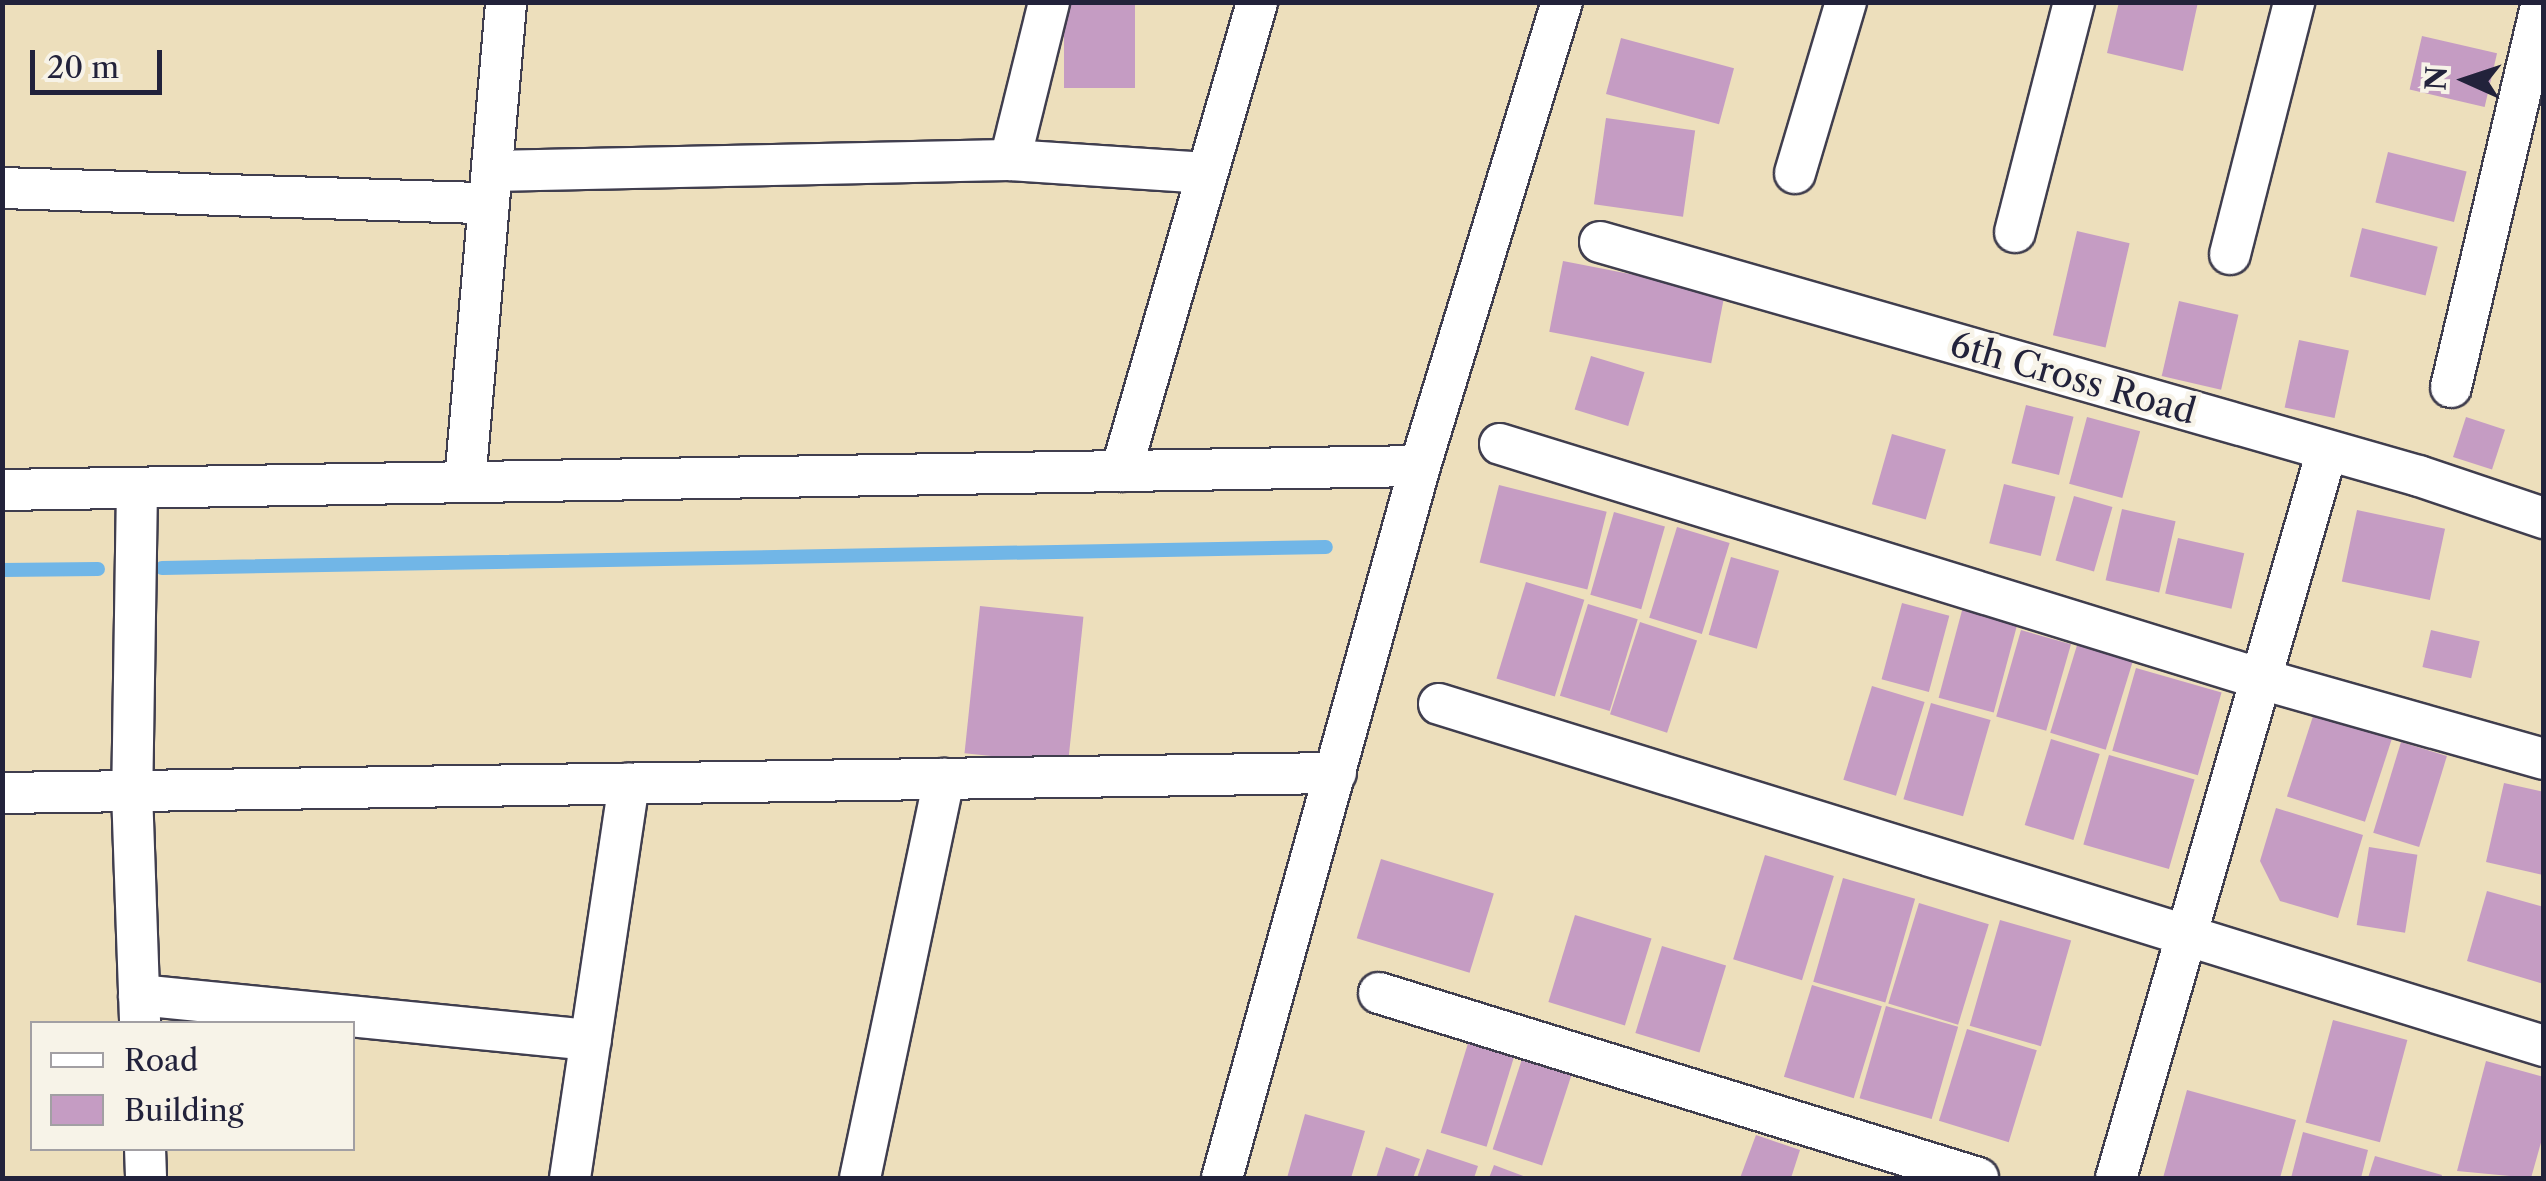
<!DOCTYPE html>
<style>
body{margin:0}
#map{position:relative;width:2546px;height:1181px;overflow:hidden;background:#eddfbc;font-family:"Libre Caslon Text",serif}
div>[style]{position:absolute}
.stream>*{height:14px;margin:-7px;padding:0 7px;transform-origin:7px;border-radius:7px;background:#71b6e7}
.building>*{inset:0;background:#c59cc3;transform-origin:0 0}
.roads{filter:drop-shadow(2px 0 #403e4e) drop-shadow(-2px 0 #403e4e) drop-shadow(0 2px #403e4e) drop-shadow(0 -2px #403e4e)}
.street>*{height:40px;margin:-20px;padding:0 20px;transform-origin:20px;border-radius:20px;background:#fff}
span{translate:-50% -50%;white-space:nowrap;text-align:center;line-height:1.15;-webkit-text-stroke:9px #f7f3e8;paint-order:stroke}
.street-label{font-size:35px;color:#22223b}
.frame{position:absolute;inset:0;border:5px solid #22223b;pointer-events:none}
.legend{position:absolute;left:30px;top:1021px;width:325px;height:130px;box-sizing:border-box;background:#f7f3e8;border:2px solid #a29fa3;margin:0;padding:12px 18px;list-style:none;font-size:30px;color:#22223b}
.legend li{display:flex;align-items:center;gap:20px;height:50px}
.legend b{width:50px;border:2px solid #a29fa3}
.north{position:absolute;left:2416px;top:30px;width:100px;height:100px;-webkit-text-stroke:8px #f7f3e8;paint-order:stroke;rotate:273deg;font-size:28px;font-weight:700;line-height:40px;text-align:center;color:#22223b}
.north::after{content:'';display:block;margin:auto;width:35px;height:45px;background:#22223b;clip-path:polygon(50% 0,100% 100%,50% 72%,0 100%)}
.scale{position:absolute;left:30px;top:50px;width:132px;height:45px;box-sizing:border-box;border:5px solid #22223b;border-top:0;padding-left:12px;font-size:30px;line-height:35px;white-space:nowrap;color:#22223b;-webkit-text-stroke:8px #f7f3e8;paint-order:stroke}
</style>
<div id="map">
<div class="stream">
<i style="left:162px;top:568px;width:1164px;rotate:-1.03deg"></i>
<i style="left:2px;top:570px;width:96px;rotate:-0.6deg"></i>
</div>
<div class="building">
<i style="left:1064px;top:2px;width:71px;height:86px"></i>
<i style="clip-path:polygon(2119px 2px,2198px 2px,2183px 71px,2107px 53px)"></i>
<i style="left:2422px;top:36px;width:77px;height:55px;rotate:13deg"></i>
<i style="left:1621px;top:38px;width:117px;height:58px;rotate:15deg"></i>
<i style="left:1606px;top:118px;width:90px;height:87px;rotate:8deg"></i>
<i style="left:2388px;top:152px;width:81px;height:52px;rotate:14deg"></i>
<i style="left:2362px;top:228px;width:78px;height:50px;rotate:14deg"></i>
<i style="left:2077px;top:231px;width:54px;height:107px;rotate:13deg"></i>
<i style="left:1563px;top:261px;width:165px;height:72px;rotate:11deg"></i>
<i style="left:2179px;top:301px;width:61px;height:77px;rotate:13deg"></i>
<i style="left:2299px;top:340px;width:51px;height:69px;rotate:12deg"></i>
<i style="left:1591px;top:356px;width:56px;height:56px;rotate:17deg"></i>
<i style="left:2026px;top:405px;width:49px;height:60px;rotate:14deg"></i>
<i style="left:2087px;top:417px;width:55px;height:69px;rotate:15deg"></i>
<i style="left:2466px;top:417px;width:41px;height:42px;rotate:18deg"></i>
<i style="left:1892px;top:434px;width:56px;height:73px;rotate:16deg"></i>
<i style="left:2004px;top:484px;width:53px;height:61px;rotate:14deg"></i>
<i style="left:1499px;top:485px;width:111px;height:80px;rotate:14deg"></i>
<i style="left:2074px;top:496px;width:40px;height:67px;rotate:16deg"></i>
<i style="left:2122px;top:509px;width:55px;height:73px;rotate:13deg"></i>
<i style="left:2357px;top:510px;width:90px;height:73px;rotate:12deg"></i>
<i style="left:1614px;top:512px;width:53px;height:86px;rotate:16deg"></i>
<i style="left:1677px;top:527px;width:55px;height:95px;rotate:17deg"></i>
<i style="left:2178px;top:538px;width:68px;height:57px;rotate:13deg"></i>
<i style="left:1731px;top:557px;width:50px;height:81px;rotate:16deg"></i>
<i style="left:1526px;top:582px;width:61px;height:101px;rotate:17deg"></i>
<i style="left:1902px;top:603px;width:49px;height:79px;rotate:15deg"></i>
<i style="left:1964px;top:603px;width:57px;height:98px;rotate:15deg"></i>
<i style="left:1588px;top:604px;width:52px;height:96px;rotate:17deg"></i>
<i style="left:980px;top:606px;width:104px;height:148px;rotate:6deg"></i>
<i style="left:1640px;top:622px;width:60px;height:97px;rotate:18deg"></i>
<i style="left:2021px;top:630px;width:52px;height:90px;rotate:16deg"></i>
<i style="left:2431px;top:630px;width:50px;height:38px;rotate:13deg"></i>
<i style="left:2078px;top:642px;width:58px;height:95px;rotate:17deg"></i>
<i style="left:2136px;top:668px;width:89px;height:86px;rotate:16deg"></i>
<i style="left:1872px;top:686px;width:55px;height:98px;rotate:17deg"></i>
<i style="left:1931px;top:703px;width:62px;height:100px;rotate:16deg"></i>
<i style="left:2316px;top:707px;width:82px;height:94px;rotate:18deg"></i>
<i style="left:2051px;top:739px;width:51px;height:90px;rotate:17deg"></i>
<i style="left:2401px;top:742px;width:48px;height:95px;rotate:17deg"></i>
<i style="left:2109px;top:755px;width:89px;height:93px;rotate:16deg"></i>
<i style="clip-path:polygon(2504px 783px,2544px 792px,2543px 875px,2486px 862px)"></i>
<i style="clip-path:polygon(2276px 808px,2363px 835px,2338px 918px,2280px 901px,2260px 861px)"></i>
<i style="left:2369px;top:847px;width:49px;height:79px;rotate:9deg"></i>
<i style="left:1765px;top:855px;width:72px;height:109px;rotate:17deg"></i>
<i style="left:1381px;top:859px;width:118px;height:83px;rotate:17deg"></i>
<i style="left:1843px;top:878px;width:75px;height:108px;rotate:16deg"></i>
<i style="clip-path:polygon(2487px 891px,2544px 907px,2544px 984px,2467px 961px)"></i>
<i style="left:1919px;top:903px;width:73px;height:105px;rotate:17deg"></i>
<i style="left:1575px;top:915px;width:80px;height:91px;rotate:17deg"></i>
<i style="left:2000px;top:920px;width:74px;height:110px;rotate:16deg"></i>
<i style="left:1662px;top:946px;width:67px;height:91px;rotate:17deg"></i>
<i style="left:1812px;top:985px;width:73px;height:96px;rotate:17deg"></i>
<i style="left:1886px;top:1006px;width:75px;height:96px;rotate:16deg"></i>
<i style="left:2333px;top:1020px;width:77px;height:106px;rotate:15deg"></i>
<i style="left:1967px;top:1029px;width:73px;height:96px;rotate:17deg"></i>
<i style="left:1469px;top:1040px;width:48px;height:97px;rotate:17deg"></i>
<i style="left:1522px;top:1059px;width:52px;height:95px;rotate:18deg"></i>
<i style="clip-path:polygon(2486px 1061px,2544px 1077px,2544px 1132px,2531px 1178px,2457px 1171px)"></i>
<i style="clip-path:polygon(2187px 1090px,2296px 1120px,2280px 1178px,2163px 1178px)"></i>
<i style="clip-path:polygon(1305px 1114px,1365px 1131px,1351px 1178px,1287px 1178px)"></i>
<i style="clip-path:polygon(2303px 1132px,2368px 1150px,2361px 1178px,2291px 1178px)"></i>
<i style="clip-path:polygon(1756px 1135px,1800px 1150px,1791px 1178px,1740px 1178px)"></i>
<i style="clip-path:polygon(1386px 1147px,1420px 1159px,1413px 1178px,1376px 1178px)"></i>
<i style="clip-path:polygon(1427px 1149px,1478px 1166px,1474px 1178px,1417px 1178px)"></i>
<i style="clip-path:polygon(2375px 1156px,2442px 1175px,2441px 1178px,2368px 1178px)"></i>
<i style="clip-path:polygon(1494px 1165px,1529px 1178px,1489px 1178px)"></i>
</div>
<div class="roads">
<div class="street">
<i style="left:1010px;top:160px;width:163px;rotate:-76.1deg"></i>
<i style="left:492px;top:171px;width:518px;rotate:-1.22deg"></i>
<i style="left:1010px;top:160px;width:197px;rotate:3.8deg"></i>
<i style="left:1795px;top:173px;width:178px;rotate:-73.4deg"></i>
<i style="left:2px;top:188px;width:487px;rotate:1.8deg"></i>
<i style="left:2015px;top:232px;width:237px;rotate:-75.6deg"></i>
<i style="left:1600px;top:242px;width:852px;rotate:15.95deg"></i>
<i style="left:2419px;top:476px;width:132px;rotate:18.6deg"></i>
<i style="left:2230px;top:254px;width:260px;rotate:-75.7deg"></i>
<i style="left:2451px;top:387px;width:396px;rotate:-76.7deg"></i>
<i style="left:1500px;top:444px;width:796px;rotate:17.16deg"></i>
<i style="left:2261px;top:679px;width:294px;rotate:15.8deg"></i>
<i style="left:1121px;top:471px;width:488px;rotate:-73.8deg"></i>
<i style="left:465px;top:482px;width:482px;rotate:-85.1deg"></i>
<i style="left:137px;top:488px;width:303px;rotate:90.9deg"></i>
<i style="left:132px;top:791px;width:233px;rotate:88deg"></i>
<i style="left:2px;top:490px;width:1418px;rotate:-0.97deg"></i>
<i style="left:1439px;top:704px;width:1157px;rotate:17.2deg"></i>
<i style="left:2px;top:793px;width:1334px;rotate:-0.86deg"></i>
<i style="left:1379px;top:993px;width:627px;rotate:17.16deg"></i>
<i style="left:139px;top:995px;width:454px;rotate:5.7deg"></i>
<i style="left:145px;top:1148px;width:30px;rotate:88deg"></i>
<i style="left:570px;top:1178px;width:399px;rotate:-81.5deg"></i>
<i style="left:860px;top:1178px;width:408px;rotate:-78.1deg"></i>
<i style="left:1222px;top:1178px;width:739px;rotate:-74.46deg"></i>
<i style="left:1420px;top:466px;width:485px;rotate:-73deg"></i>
<i style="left:2116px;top:1178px;width:757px;rotate:-73.82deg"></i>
</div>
</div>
<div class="street-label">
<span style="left:2073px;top:378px;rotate:16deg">6th Cross Road</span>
</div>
<div class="frame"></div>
<ul class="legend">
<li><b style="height:12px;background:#fff"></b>Road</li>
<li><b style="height:28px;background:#c59cc3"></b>Building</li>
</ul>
<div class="north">N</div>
<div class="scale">20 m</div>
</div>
